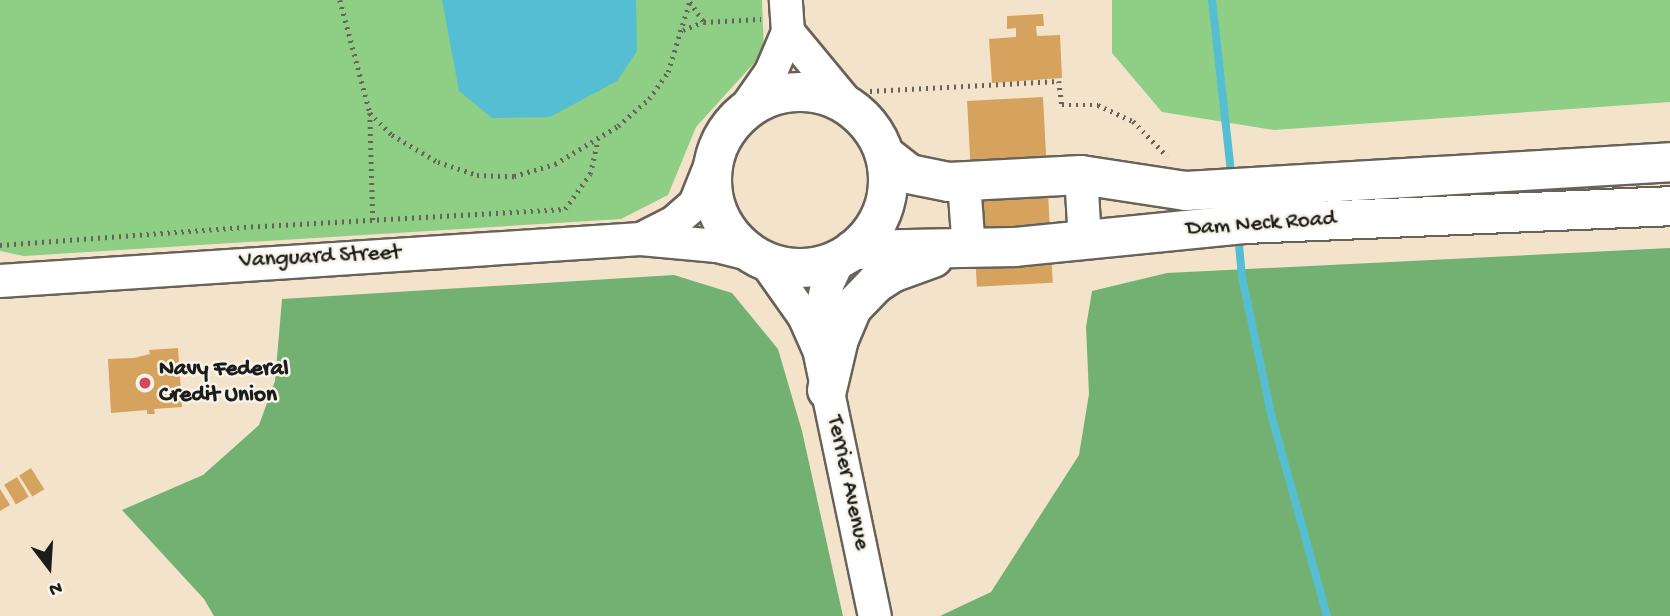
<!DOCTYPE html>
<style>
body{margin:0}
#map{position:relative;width:1670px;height:616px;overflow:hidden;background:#f4e3cb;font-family:"Gochi Hand",sans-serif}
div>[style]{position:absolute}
.green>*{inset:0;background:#8ece85}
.forest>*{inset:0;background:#72b172}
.water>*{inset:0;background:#55bed2}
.stream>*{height:8px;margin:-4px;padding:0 4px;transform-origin:4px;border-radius:4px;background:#55bed2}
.building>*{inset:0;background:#d6a35f;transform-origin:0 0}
.path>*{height:4.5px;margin-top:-2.25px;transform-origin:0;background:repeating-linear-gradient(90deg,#686259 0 2px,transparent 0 7px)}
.roads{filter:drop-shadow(2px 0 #686259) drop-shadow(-2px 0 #686259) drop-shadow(0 2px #686259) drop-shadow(0 -2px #686259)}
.minor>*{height:32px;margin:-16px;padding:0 16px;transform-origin:16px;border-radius:16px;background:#fff}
.major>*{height:38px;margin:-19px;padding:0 19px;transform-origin:19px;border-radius:19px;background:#fff}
.major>.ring{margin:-19px;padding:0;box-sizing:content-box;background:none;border:38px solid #fff;border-radius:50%}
.dots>*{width:19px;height:19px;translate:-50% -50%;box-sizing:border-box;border:4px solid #f7f3e8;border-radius:50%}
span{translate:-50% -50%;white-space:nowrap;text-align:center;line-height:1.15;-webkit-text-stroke:5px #f7f3e8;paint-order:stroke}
.street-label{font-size:23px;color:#1c1c1c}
.poi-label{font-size:23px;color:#1c1c1c;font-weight:700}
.left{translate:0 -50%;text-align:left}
.north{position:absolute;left:14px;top:532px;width:70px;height:70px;-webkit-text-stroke:5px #f7f3e8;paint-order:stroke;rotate:163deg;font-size:19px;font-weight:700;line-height:28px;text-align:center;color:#1c1c1c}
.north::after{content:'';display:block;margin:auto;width:24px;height:32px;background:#1c1c1c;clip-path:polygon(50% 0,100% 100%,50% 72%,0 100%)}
</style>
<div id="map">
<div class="green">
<i style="clip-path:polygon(0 0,762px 0,764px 52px,696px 127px,668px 195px,621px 219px,24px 256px,0 251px)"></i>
<i style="clip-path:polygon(1112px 0,1670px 0,1670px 102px,1274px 130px,1162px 112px,1112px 53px)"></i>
</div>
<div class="forest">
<i style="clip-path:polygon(1670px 248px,1670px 616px,940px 616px,991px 592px,1079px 455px,1089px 394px,1086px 327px,1092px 291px,1167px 273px)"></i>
<i style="clip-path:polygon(674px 275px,732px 293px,778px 349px,802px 431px,843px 616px,214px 616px,204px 599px,122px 510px,203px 475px,259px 425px,275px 381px,282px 299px)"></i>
</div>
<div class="water">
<i style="clip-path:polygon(442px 0,636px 0,637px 51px,617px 81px,550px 117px,492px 118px,459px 91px)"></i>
</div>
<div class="stream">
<i style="left:1212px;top:0;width:181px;rotate:83.7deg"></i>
<i style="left:1238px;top:234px;width:43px;rotate:84.7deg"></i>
<i style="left:1242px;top:277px;width:140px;rotate:78deg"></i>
<i style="left:1271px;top:414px;width:210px;rotate:74.5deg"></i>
</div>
<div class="building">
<i style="clip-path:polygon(1043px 14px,1044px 26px,1036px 26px,1037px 36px,1060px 35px,1062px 78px,992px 83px,989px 39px,1016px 37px,1016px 28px,1007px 29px,1007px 16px)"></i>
<i style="left:1043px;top:97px;width:186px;height:76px;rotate:87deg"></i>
<i style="clip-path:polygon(178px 348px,182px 407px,154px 409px,155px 414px,147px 414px,147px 410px,111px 413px,108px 359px,134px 358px,150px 354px,149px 350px)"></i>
<i style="left:31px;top:468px;width:25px;height:14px;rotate:58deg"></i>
<i style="left:17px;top:477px;width:23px;height:15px;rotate:59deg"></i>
<i style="clip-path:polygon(0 489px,10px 505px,0 511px)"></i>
</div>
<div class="path">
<i style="left:340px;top:0;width:117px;rotate:75.1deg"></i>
<i style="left:370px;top:113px;width:107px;rotate:88.4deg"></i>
<i style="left:690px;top:2px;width:24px;rotate:55deg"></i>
<i style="left:704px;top:22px;width:57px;rotate:-3deg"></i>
<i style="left:683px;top:30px;width:22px;rotate:-22deg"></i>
<i style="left:870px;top:91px;width:189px;rotate:-3deg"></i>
<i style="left:1059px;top:81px;width:24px;rotate:83deg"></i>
<i style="left:1062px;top:105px;width:36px"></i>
<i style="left:1098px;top:105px;width:38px;rotate:25deg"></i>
<i style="left:1133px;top:121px;width:49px;rotate:45.8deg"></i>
<i style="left:370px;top:113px;width:31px;rotate:45deg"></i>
<i style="left:392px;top:135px;width:53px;rotate:30.4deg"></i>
<i style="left:438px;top:162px;width:41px;rotate:18.4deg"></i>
<i style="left:477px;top:175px;width:37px;rotate:2deg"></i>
<i style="left:514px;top:176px;width:43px;rotate:-16.3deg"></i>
<i style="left:555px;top:164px;width:74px;rotate:-31.1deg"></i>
<i style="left:618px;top:126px;width:41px;rotate:-41.1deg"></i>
<i style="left:649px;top:99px;width:33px;rotate:-55deg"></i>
<i style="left:668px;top:72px;width:75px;rotate:-73deg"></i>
<i style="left:0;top:245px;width:245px;rotate:-4.2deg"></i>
<i style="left:244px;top:227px;width:322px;rotate:-3.2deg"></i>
<i style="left:565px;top:209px;width:43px;rotate:-54.5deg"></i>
<i style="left:590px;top:174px;width:35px;rotate:-77deg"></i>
</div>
<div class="roads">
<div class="minor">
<i style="left:788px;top:32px;width:97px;rotate:50.4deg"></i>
<i style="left:743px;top:112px;width:49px;rotate:-55deg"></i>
<i style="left:771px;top:72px;width:43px;rotate:-67deg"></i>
<i style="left:788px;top:32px;width:32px;rotate:-94deg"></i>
<i style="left:1081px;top:175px;width:65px;rotate:86.5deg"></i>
<i style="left:964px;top:182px;width:68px;rotate:85.8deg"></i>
<i style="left:641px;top:239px;width:36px;rotate:-27deg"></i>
<i style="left:673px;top:223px;width:29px;rotate:-41deg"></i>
<i style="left:695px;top:204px;width:48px;rotate:-68.2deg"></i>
<i style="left:765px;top:261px;width:67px;rotate:54.7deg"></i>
<i style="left:804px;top:316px;width:36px;rotate:66deg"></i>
<i style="left:819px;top:349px;width:273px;rotate:78.2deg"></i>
<i style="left:0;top:281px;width:642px;rotate:-3.75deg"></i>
<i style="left:641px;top:239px;width:76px;rotate:5.3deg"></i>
<i style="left:717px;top:246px;width:38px;rotate:14deg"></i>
<i style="left:819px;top:348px;width:30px;rotate:-88deg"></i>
<i style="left:820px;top:318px;width:34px;rotate:-78deg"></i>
<i style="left:827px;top:285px;width:29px;rotate:-65deg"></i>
</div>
<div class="major">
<i class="ring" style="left:712px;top:92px;width:138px;height:138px"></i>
<i style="left:885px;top:155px;width:31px;rotate:38deg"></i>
<i style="left:909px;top:174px;width:41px;rotate:11.3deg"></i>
<i style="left:949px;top:182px;width:132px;rotate:-3deg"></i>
<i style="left:1081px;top:175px;width:106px;rotate:8.7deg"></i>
<i style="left:1186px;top:191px;width:485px;rotate:-3.4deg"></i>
<i style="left:853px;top:250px;width:162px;rotate:-1.1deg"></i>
<i style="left:1015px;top:247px;width:231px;rotate:-5.7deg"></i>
<i style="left:1245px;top:224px;width:425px;rotate:-2.4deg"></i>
<i style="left:827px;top:390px;width:52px;rotate:-76.8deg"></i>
<i style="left:839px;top:339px;width:34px;rotate:-67deg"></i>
<i style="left:852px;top:308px;width:33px;rotate:-46deg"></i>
<i style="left:875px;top:284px;width:20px;rotate:-33deg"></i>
<i style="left:892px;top:273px;width:44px;rotate:-20.1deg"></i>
</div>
</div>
<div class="dots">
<i style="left:145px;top:383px;background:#d1495b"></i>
</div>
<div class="street-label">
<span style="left:1261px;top:225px;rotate:-4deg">Dam Neck Road</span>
<span style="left:320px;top:258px;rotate:-3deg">Vanguard Street</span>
<span style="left:847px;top:483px;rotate:78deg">Terrier Avenue</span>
</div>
<div class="poi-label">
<span class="left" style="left:159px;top:383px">Navy Federal<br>Credit Union</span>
</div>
<div class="north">N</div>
</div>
